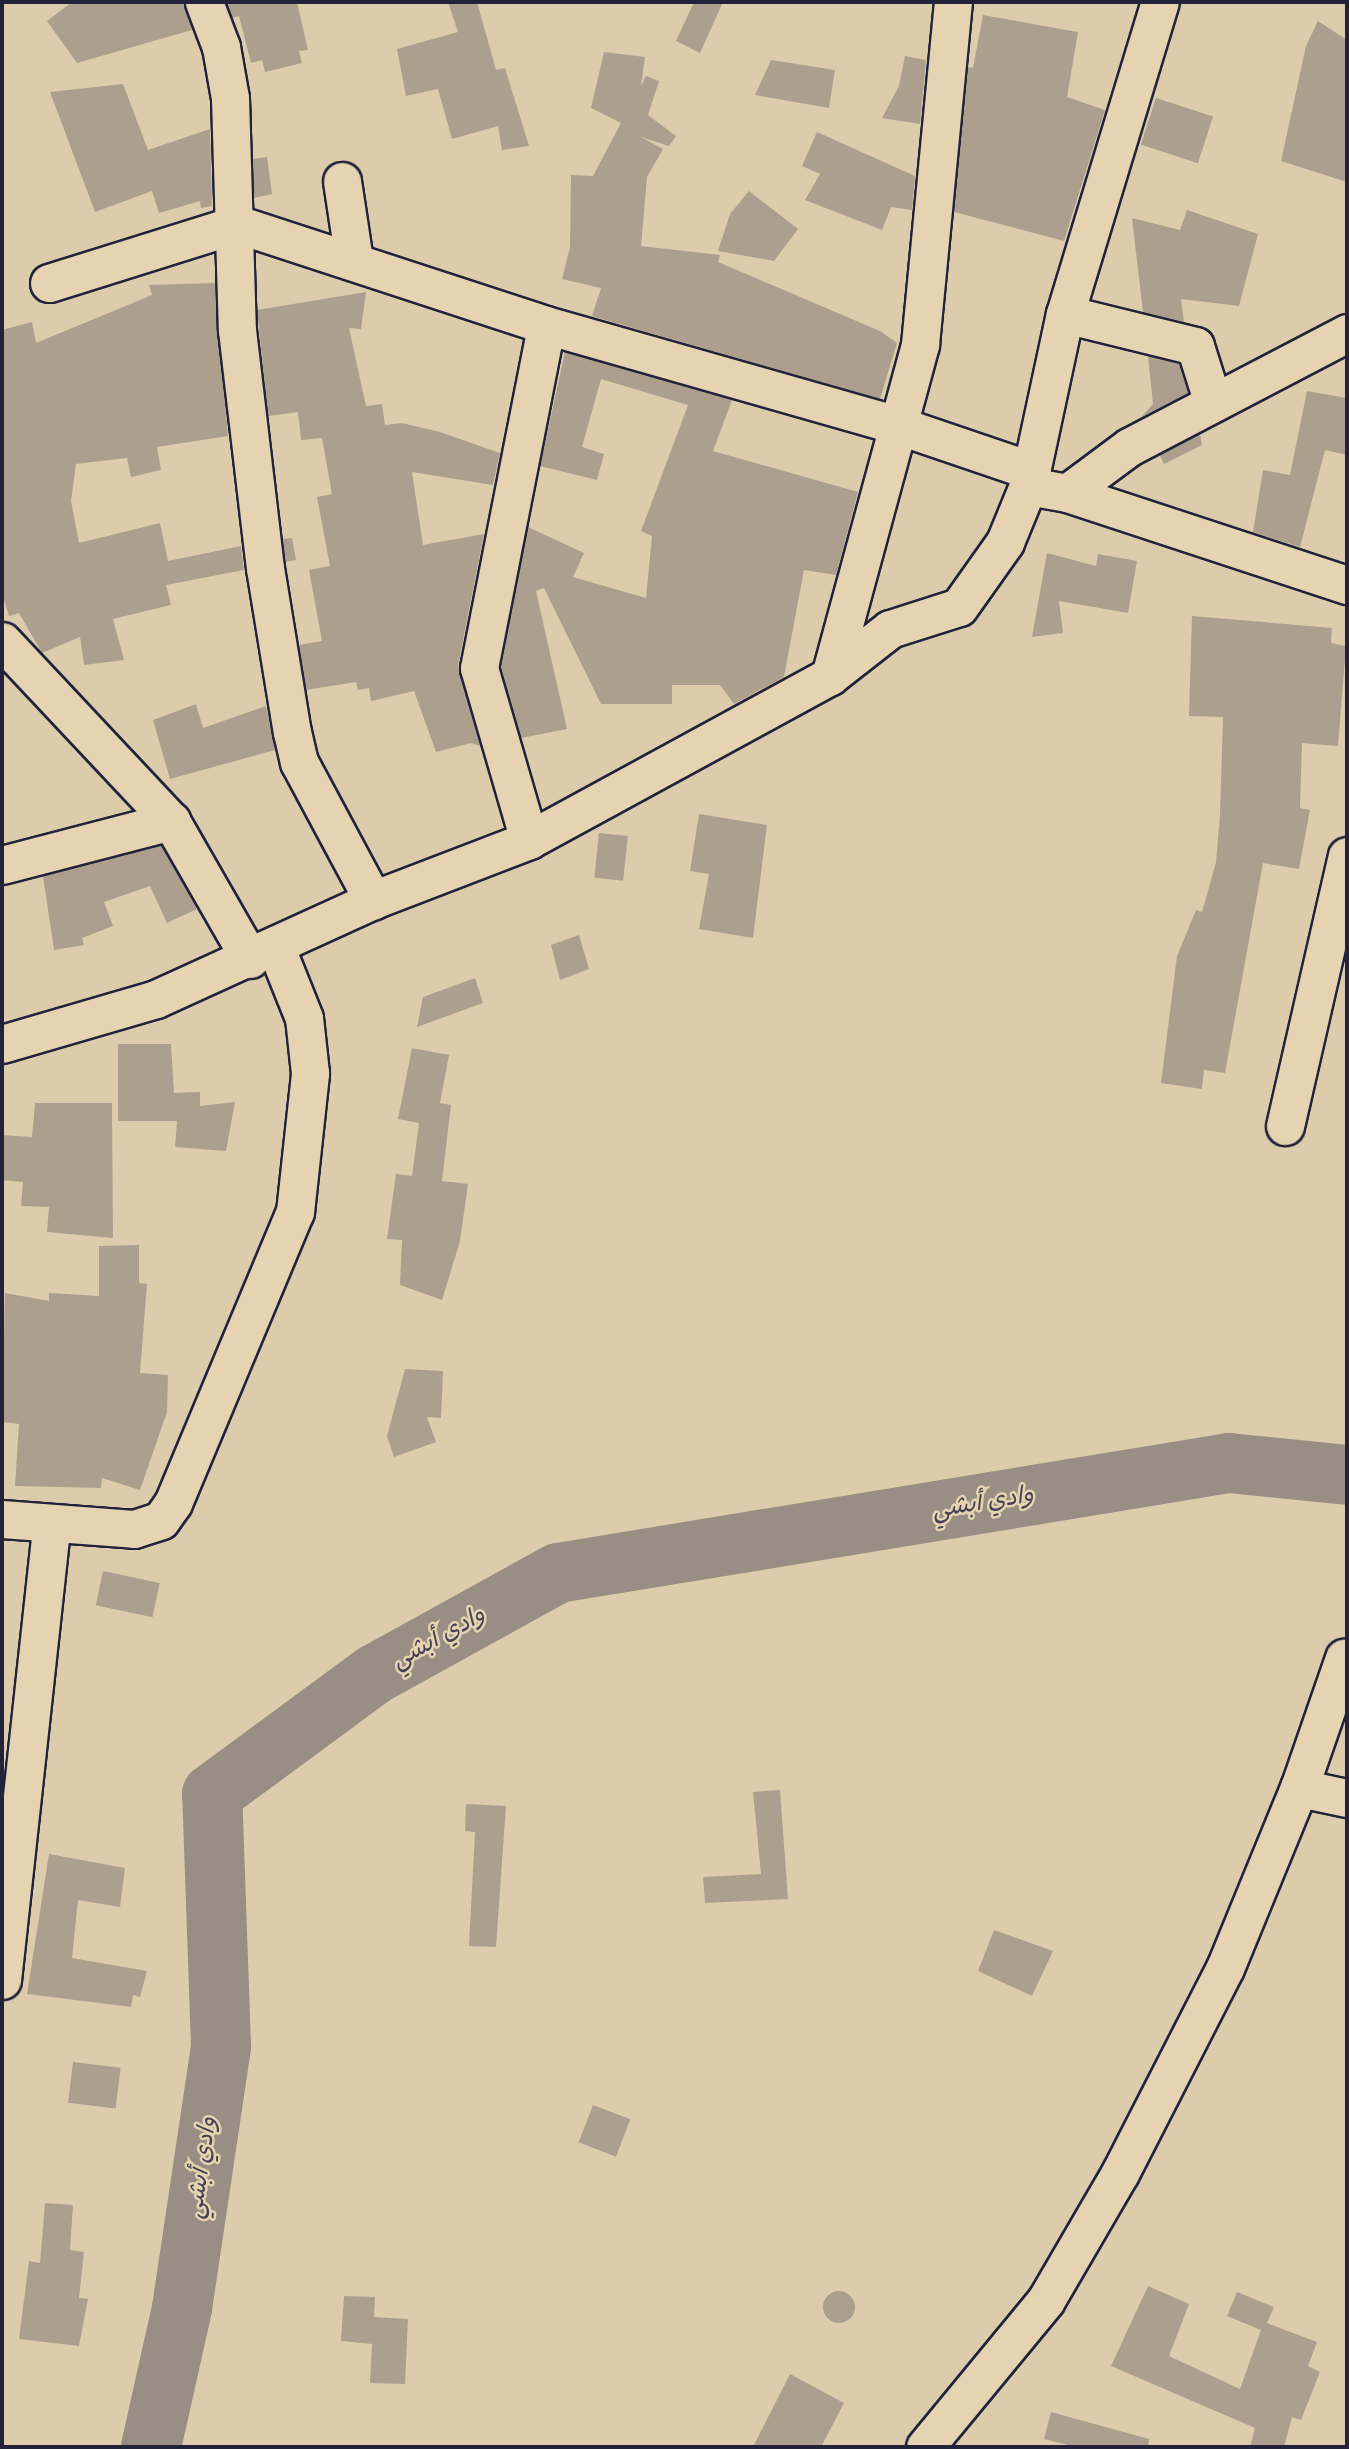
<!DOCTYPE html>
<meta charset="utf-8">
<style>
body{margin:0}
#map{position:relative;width:1349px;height:2449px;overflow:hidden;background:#ddccac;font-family:"Indie Flower","Playpen Sans Arabic",sans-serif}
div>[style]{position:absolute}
.river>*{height:60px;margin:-30px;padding:0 30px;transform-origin:30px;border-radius:30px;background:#988e83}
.building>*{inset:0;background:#ac9f8e;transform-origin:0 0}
.round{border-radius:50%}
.roads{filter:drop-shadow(2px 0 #22223b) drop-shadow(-2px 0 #22223b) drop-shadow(0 2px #22223b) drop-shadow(0 -2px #22223b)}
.minor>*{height:37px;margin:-18.5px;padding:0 18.5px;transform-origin:18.5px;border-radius:18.5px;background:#e5d3b1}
span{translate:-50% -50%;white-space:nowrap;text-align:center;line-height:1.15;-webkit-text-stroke:5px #e5d3b1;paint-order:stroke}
.water-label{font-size:24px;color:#454251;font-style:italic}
.frame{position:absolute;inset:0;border:4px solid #22223b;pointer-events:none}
</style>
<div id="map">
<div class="river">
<i style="left:151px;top:2447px;width:142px;rotate:-77.4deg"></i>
<i style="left:182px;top:2308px;width:265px;rotate:-81.5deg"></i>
<i style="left:221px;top:2046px;width:252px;rotate:-92deg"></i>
<i style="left:212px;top:1794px;width:202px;rotate:-36.4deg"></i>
<i style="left:375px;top:1674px;width:209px;rotate:-28.9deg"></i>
<i style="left:558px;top:1573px;width:680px;rotate:-9.31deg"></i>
<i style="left:1229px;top:1463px;width:119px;rotate:5.8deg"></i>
</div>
<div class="building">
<i style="clip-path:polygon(72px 2px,184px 2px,192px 30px,77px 63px,47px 21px)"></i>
<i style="clip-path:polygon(226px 2px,297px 2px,308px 50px,299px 51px,302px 63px,265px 72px,262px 60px,251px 63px,239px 16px,232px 18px)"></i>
<i style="clip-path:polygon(448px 2px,477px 2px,496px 70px,505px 68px,529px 146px,502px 150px,498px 126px,452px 139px,438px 89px,406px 96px,397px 49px,458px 32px)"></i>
<i style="clip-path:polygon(694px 2px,723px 2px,700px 53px,676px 41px)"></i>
<i style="clip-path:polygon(983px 15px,1078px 32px,1067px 97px,1105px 110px,1064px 241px,954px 212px,968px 67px,973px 68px)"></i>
<i style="clip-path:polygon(1318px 21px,1347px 40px,1347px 182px,1281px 161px,1306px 46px)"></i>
<i style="clip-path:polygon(604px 52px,645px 57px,641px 86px,646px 76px,659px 81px,648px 115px,676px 136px,669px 146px,641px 137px,663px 149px,647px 177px,641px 246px,720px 255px,718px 262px,880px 331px,897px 343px,880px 399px,592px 316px,601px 288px,562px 279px,570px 247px,571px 175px,593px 176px,621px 123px,591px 108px)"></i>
<i style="clip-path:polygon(905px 56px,926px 60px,920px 124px,882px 118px,899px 86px)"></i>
<i style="clip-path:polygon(771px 60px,835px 70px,829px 108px,755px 95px)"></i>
<i style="clip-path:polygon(123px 84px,148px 150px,210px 129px,212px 206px,201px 208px,200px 201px,159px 213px,152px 191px,95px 212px,50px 92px)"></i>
<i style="left:1156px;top:98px;width:60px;height:49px;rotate:18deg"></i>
<i style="clip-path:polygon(817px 132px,915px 176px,912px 210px,891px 207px,882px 230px,805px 200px,820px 174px,802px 166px)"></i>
<i style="clip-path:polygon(267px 157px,272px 194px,254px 198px,253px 159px)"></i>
<i style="clip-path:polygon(749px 191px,798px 229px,774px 261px,718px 251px,730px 214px)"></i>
<i style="clip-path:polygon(1187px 210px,1258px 234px,1239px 306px,1181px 299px,1184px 322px,1143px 312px,1132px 218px,1180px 230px)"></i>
<i style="clip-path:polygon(215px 283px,228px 436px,157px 447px,161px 470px,131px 477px,127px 458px,76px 464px,71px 501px,79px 543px,160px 523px,168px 561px,241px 546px,244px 570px,166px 585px,171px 605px,113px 619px,124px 660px,84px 665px,80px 637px,42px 653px,19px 613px,9px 616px,2px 594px,2px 330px,32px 322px,36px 343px,152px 295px,149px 285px)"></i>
<i style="clip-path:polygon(366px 292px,361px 329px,349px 328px,366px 406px,382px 404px,385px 425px,402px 423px,440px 432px,500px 453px,493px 485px,412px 472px,423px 545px,484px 534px,458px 665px,480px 746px,471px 743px,436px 752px,414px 691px,371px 701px,369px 688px,358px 690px,356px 682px,306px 690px,299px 645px,322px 641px,309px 570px,330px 566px,317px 497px,332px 494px,322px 438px,301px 440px,298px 412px,268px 416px,257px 310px)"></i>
<i style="clip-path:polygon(565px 352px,732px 400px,713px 451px,858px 492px,836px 575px,804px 570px,784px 677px,734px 704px,720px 685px,672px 685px,672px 704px,601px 704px,544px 588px,536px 591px,567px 729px,521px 738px,501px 667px,528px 527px,584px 553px,573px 577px,646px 598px,652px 536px,641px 531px,688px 405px,601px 379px,582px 447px,604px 454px,597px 480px,540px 466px)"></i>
<i style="clip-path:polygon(1148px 356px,1179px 364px,1188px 393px,1141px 417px,1153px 404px)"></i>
<i style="clip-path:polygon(1307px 391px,1347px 398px,1347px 455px,1325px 450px,1300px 547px,1253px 532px,1263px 470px,1290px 475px)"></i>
<i style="clip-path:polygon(1200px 434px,1202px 445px,1164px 464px,1160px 455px)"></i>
<i style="clip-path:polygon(292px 538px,296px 560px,285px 562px,283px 539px)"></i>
<i style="clip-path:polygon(1047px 553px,1096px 566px,1098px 554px,1137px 561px,1128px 613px,1059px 601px,1063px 633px,1032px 637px)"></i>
<i style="clip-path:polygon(1192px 616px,1332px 628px,1331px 643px,1346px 646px,1338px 746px,1302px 743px,1300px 808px,1310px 810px,1299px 869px,1263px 863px,1225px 1073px,1204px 1070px,1202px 1089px,1161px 1083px,1177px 956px,1196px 910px,1202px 912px,1216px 862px,1220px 815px,1223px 717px,1189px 716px)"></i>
<i style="clip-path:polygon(196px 704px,203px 728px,266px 706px,275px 750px,170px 779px,153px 720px)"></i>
<i style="clip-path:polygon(699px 814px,767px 825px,753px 938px,699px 929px,709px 874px,690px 871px)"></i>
<i style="left:599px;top:833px;width:29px;height:45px;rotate:6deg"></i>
<i style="clip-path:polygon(161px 845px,197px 909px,167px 923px,150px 886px,104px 902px,113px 926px,82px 938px,84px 945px,54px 950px,43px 876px)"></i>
<i style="clip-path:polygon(579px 935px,589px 969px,560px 980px,551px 945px)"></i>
<i style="clip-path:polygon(475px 978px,483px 1003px,417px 1027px,423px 997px)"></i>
<i style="clip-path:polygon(118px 1044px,171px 1044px,174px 1093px,200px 1092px,200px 1106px,235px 1102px,226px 1151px,175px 1147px,177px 1121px,118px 1121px)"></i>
<i style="clip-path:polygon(412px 1048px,449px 1055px,440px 1103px,451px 1105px,442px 1181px,468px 1184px,460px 1241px,442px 1300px,400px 1285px,402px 1240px,387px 1239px,396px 1174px,412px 1176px,419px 1123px,398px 1119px)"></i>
<i style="clip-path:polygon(35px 1103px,112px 1103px,113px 1238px,47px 1232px,49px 1207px,21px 1206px,23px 1182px,2px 1180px,2px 1135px,32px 1137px)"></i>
<i style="clip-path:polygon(139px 1245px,139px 1283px,147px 1284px,140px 1373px,168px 1375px,167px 1412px,140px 1490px,102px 1478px,101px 1488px,15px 1486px,19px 1424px,2px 1422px,5px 1293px,49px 1301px,49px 1293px,99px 1296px,99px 1246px)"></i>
<i style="clip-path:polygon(405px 1369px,443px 1371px,441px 1418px,427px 1417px,436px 1442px,394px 1457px,387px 1436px)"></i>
<i style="left:103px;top:1571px;width:58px;height:35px;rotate:12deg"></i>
<i style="clip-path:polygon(780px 1790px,788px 1899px,705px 1903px,703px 1877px,761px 1874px,753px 1792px)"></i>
<i style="clip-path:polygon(466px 1804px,506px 1806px,496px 1947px,469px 1946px,475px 1832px,465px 1831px)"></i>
<i style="clip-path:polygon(49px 1854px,125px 1868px,120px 1907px,78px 1900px,72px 1958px,147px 1971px,140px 1997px,133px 1995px,131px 2007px,27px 1994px)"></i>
<i style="clip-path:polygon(994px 1930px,1053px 1951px,1032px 1996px,978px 1971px)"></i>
<i style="left:73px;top:2062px;width:48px;height:41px;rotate:7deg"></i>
<i style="left:593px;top:2105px;width:40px;height:40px;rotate:21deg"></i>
<i style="clip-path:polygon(45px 2203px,73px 2205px,70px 2250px,84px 2252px,79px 2298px,88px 2299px,79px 2346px,19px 2339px,29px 2261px,40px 2263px)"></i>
<i style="clip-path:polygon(1148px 2286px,1189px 2304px,1169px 2356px,1240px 2389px,1261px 2330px,1227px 2316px,1237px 2292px,1274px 2307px,1267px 2323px,1317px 2342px,1308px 2366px,1320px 2372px,1301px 2420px,1292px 2417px,1284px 2447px,1250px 2447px,1255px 2428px,1111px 2366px)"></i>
<i class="round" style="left:823px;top:2291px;width:32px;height:32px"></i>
<i style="clip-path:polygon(344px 2296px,375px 2297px,374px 2317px,408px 2319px,405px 2384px,370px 2383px,372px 2344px,341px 2341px)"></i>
<i style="clip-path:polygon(790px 2374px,844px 2403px,821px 2447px,753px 2447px)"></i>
<i style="clip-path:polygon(1051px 2412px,1149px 2439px,1148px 2447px,1076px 2447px,1044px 2439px)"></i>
</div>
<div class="roads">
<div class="minor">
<i style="left:204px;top:2px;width:48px;rotate:69.3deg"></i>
<i style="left:221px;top:47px;width:52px;rotate:80deg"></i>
<i style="left:230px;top:98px;width:232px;rotate:88.3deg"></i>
<i style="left:237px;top:330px;width:240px;rotate:83.3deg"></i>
<i style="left:265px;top:568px;width:166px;rotate:80.7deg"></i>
<i style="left:292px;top:732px;width:31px;rotate:77deg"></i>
<i style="left:299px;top:762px;width:157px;rotate:61.8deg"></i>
<i style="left:342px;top:181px;width:80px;rotate:81.4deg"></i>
<i style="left:49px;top:283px;width:197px;rotate:-17.4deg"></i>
<i style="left:237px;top:224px;width:325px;rotate:18.1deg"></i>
<i style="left:546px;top:325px;width:368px;rotate:15.9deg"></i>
<i style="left:900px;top:426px;width:139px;rotate:18.8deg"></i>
<i style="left:1065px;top:314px;width:134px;rotate:13.8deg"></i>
<i style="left:1195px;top:346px;width:57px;rotate:72.5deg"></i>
<i style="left:1028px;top:486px;width:40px;rotate:10deg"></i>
<i style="left:1067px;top:493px;width:295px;rotate:18.2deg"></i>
<i style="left:1067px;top:493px;width:77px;rotate:-36.6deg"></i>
<i style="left:1129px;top:447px;width:246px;rotate:-27.6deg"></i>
<i style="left:2px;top:641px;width:247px;rotate:46.8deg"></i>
<i style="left:171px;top:821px;width:159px;rotate:60.2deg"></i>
<i style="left:830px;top:676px;width:344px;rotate:-74.8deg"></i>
<i style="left:920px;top:344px;width:344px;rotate:-84.5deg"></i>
<i style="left:529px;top:840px;width:179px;rotate:-106.2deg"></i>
<i style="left:479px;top:668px;width:349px;rotate:-78.9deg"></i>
<i style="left:2px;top:865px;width:175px;rotate:-14.6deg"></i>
<i style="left:2px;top:1044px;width:160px;rotate:-16.3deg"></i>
<i style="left:156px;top:999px;width:239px;rotate:-24.5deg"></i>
<i style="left:373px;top:900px;width:167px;rotate:-21deg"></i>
<i style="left:529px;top:840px;width:343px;rotate:-28.6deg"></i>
<i style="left:830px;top:676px;width:76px;rotate:-38.1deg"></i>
<i style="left:890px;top:629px;width:72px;rotate:-17.7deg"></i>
<i style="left:959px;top:607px;width:80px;rotate:-54.7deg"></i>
<i style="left:1005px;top:542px;width:61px;rotate:-67.7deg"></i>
<i style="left:1028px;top:486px;width:176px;rotate:-77.9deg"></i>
<i style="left:1065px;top:314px;width:326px;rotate:-73.1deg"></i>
<i style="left:1285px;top:1126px;width:277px;rotate:-77.1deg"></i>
<i style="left:2px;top:1519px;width:132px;rotate:4.3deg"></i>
<i style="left:134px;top:1529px;width:28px;rotate:-18deg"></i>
<i style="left:161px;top:1520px;width:21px;rotate:-55deg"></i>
<i style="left:173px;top:1503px;width:316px;rotate:-67.3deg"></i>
<i style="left:295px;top:1212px;width:140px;rotate:-83.8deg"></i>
<i style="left:310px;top:1073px;width:55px;rotate:-96.2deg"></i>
<i style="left:304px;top:1018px;width:75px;rotate:-111.8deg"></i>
<i style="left:1299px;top:1788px;width:49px;rotate:11.8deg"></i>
<i style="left:2px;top:1980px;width:457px;rotate:-83.8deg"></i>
<i style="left:925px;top:2447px;width:190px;rotate:-50.5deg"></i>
<i style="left:1046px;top:2300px;width:147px;rotate:-59.8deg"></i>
<i style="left:1120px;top:2173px;width:230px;rotate:-62.9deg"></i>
<i style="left:1225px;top:1968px;width:195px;rotate:-67.7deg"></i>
<i style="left:1299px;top:1788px;width:138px;rotate:-70.9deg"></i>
</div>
</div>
<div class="water-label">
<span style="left:983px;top:1504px;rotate:-9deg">وادي أبشي</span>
<span style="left:439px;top:1639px;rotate:-29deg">وادي أبشي</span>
<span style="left:203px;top:2168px;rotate:-82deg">وادي أبشي</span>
</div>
<div class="frame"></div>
</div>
